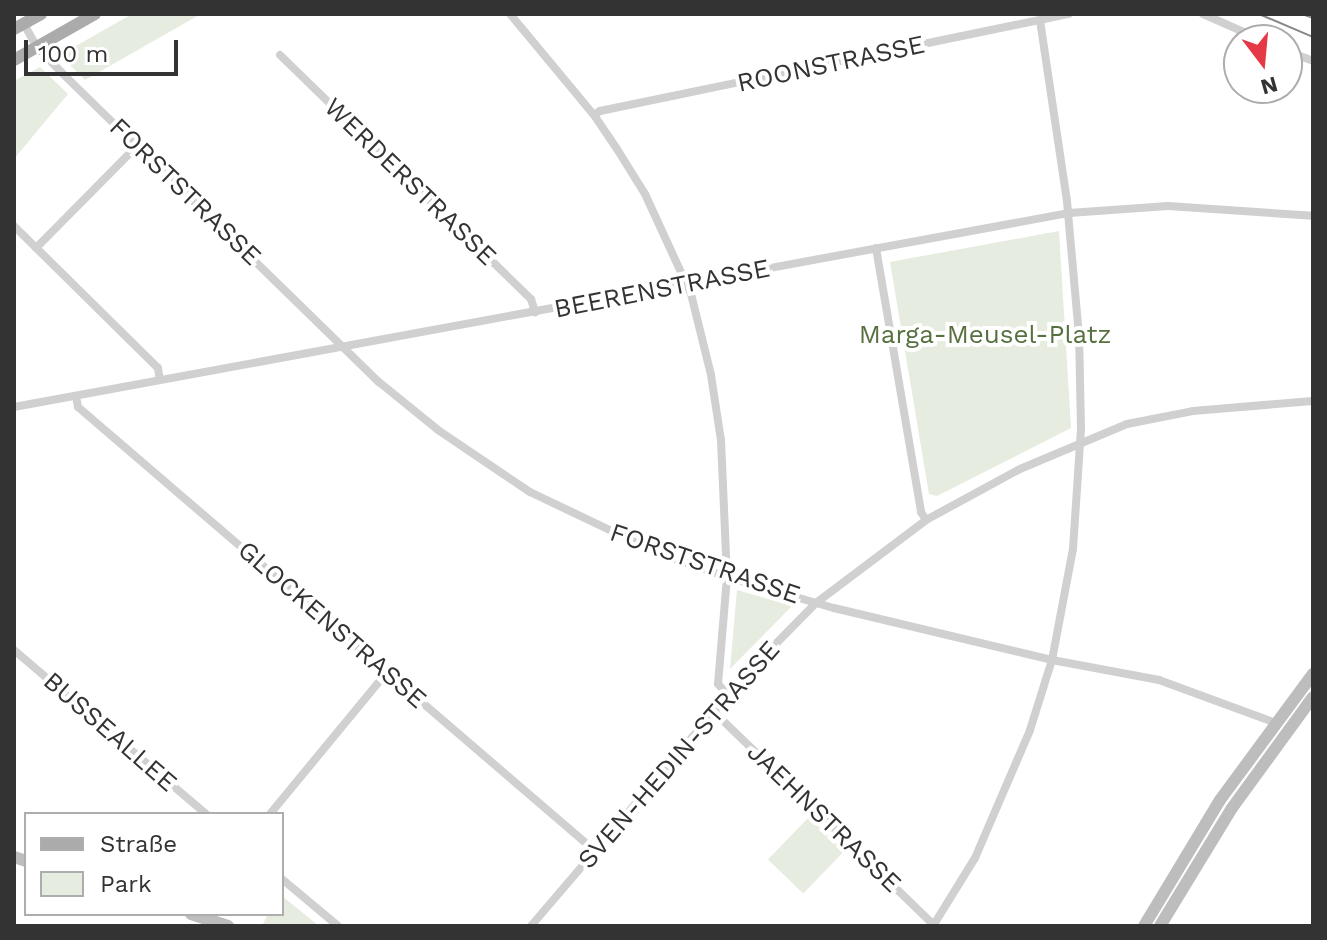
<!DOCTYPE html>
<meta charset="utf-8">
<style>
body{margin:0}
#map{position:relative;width:1327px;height:940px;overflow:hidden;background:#fff;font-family:"Work Sans",sans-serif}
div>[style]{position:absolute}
.green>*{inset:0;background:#e6ecdf;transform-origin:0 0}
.street>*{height:8px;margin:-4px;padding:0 4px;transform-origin:4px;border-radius:4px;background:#d0d0d0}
.secondary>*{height:12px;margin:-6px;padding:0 6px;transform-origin:6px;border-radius:6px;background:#bdbdbd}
.primary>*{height:12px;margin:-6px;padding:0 6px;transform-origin:6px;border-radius:6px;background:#ababab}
.tram>*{height:2px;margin:-1px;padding:0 1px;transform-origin:1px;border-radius:1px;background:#888}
span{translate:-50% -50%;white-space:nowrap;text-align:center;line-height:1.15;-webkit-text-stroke:8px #fff;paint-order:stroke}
.street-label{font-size:26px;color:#333}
.park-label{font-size:26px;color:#56703f}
.frame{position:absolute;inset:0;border:16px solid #333;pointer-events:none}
.legend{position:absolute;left:24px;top:812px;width:260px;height:104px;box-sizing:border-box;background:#fff;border:2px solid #adadad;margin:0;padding:10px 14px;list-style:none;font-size:24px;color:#333}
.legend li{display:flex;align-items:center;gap:16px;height:40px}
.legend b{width:40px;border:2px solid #adadad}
.north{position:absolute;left:1223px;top:24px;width:80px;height:80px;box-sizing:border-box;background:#fff;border:2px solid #adadad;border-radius:50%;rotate:164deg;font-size:22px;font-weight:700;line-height:32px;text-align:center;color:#333}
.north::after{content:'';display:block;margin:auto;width:28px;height:36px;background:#e63946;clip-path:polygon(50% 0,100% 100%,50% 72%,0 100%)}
.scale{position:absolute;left:24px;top:40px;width:154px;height:36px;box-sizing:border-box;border:4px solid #333;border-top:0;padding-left:10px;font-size:24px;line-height:28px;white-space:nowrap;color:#333;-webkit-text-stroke:6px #fff;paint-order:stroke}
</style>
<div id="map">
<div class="green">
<i style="clip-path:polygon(132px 14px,201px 14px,85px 80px,60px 55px)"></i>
<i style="clip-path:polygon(40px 67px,68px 94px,14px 159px,14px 81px)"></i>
<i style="clip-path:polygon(1059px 231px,1071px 428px,937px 496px,929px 494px,890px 262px)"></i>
<i style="clip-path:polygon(737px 590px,792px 606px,730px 669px)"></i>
<i style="left:809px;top:817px;width:49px;height:59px;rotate:44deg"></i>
<i style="clip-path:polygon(282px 896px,319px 926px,263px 924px,268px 914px,282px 914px)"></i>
</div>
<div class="street">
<i style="left:510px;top:14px;width:131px;rotate:50.3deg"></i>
<i style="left:594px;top:115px;width:41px;rotate:55.9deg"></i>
<i style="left:617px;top:149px;width:53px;rotate:58.1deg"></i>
<i style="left:645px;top:194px;width:110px;rotate:65.3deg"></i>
<i style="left:691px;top:294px;width:83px;rotate:76.1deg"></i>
<i style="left:711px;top:375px;width:66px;rotate:81.3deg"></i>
<i style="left:721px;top:440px;width:137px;rotate:87.5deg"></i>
<i style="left:727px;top:577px;width:107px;rotate:94.8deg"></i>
<i style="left:718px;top:684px;width:13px;rotate:48deg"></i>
<i style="left:1203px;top:14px;width:64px;rotate:23.8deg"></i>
<i style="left:24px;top:24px;width:26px;rotate:61deg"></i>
<i style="left:37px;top:47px;width:36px;rotate:46deg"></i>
<i style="left:62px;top:73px;width:443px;rotate:44.3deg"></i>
<i style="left:379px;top:382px;width:76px;rotate:39.1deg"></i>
<i style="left:438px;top:430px;width:111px;rotate:34deg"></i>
<i style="left:530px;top:492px;width:144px;rotate:25.5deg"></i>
<i style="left:660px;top:554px;width:71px;rotate:18.9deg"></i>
<i style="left:727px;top:577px;width:111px;rotate:16.2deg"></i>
<i style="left:834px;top:608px;width:224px;rotate:13.4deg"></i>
<i style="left:1052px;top:660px;width:109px;rotate:10.6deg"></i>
<i style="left:1159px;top:680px;width:125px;rotate:20.2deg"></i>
<i style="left:1287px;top:51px;width:28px;rotate:21deg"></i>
<i style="left:280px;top:55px;width:350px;rotate:44.2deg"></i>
<i style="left:531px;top:299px;width:14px;rotate:73deg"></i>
<i style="left:594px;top:115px;width:7px;rotate:-34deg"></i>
<i style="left:600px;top:111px;width:479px;rotate:-11.7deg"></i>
<i style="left:14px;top:226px;width:202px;rotate:44.6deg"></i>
<i style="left:158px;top:368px;width:12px;rotate:81deg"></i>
<i style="left:36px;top:248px;width:144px;rotate:-45.3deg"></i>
<i style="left:876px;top:248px;width:268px;rotate:80.3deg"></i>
<i style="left:921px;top:512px;width:9px;rotate:58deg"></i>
<i style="left:76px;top:396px;width:11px;rotate:80deg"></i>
<i style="left:78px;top:407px;width:680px;rotate:40.65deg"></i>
<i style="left:14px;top:407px;width:1073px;rotate:-10.42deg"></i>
<i style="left:1069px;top:213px;width:99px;rotate:-4deg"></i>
<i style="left:1168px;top:206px;width:145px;rotate:3.9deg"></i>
<i style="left:14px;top:650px;width:253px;rotate:40.5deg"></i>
<i style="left:713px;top:711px;width:308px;rotate:44.1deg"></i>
<i style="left:270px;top:814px;width:184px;rotate:-50.5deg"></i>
<i style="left:282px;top:879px;width:73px;rotate:40deg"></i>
<i style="left:531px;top:926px;width:334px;rotate:-49.5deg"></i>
<i style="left:748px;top:672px;width:97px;rotate:-45.4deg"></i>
<i style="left:816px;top:603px;width:138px;rotate:-37deg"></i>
<i style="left:926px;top:520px;width:107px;rotate:-28.5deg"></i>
<i style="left:1020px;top:469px;width:116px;rotate:-22.8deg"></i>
<i style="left:1127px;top:424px;width:67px;rotate:-11.1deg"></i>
<i style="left:1193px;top:411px;width:120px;rotate:-4.8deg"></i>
<i style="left:933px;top:926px;width:80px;rotate:-58.3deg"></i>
<i style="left:975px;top:858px;width:139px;rotate:-66.7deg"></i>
<i style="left:1030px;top:730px;width:73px;rotate:-72.6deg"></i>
<i style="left:1052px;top:660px;width:113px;rotate:-79.3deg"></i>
<i style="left:1073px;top:549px;width:121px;rotate:-86.2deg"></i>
<i style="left:1081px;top:428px;width:92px;rotate:-91.2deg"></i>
<i style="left:1079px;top:336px;width:136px;rotate:-95.1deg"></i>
<i style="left:1067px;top:201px;width:182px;rotate:-98.5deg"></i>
</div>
<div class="secondary">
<i style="left:14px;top:857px;width:13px;rotate:18deg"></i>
<i style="left:191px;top:914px;width:39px;rotate:18deg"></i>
<i style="left:1144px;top:926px;width:147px;rotate:-58.9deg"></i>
<i style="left:1220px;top:800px;width:157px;rotate:-53.6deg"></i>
<i style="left:1160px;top:926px;width:138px;rotate:-58.6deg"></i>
<i style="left:1232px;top:808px;width:137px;rotate:-53.9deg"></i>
</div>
<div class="primary">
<i style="left:14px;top:29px;width:31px;rotate:-29deg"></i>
<i style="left:14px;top:60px;width:93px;rotate:-29.6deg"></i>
</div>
<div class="tram">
<i style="left:1259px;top:14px;width:59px;rotate:23.1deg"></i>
<i style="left:1302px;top:14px;width:12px;rotate:20deg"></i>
</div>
<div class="street-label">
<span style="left:831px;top:64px;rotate:-12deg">ROONSTRASSE</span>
<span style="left:410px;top:182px;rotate:44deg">WERDERSTRASSE</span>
<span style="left:185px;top:192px;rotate:44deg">FORSTSTRASSE</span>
<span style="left:662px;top:289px;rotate:-11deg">BEERENSTRASSE</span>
<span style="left:705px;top:564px;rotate:19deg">FORSTSTRASSE</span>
<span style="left:332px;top:625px;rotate:41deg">GLOCKENSTRASSE</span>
<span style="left:110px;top:732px;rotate:41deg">BUSSEALLEE</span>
<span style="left:679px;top:755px;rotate:-49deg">SVEN-HEDIN-STRASSE</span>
<span style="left:824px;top:818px;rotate:44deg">JAEHNSTRASSE</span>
</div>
<div class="park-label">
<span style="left:985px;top:335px">Marga-Meusel-Platz</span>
</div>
<div class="frame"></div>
<ul class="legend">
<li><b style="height:10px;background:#ababab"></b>Straße</li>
<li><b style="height:22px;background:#e6ecdf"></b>Park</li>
</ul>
<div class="north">N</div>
<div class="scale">100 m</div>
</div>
